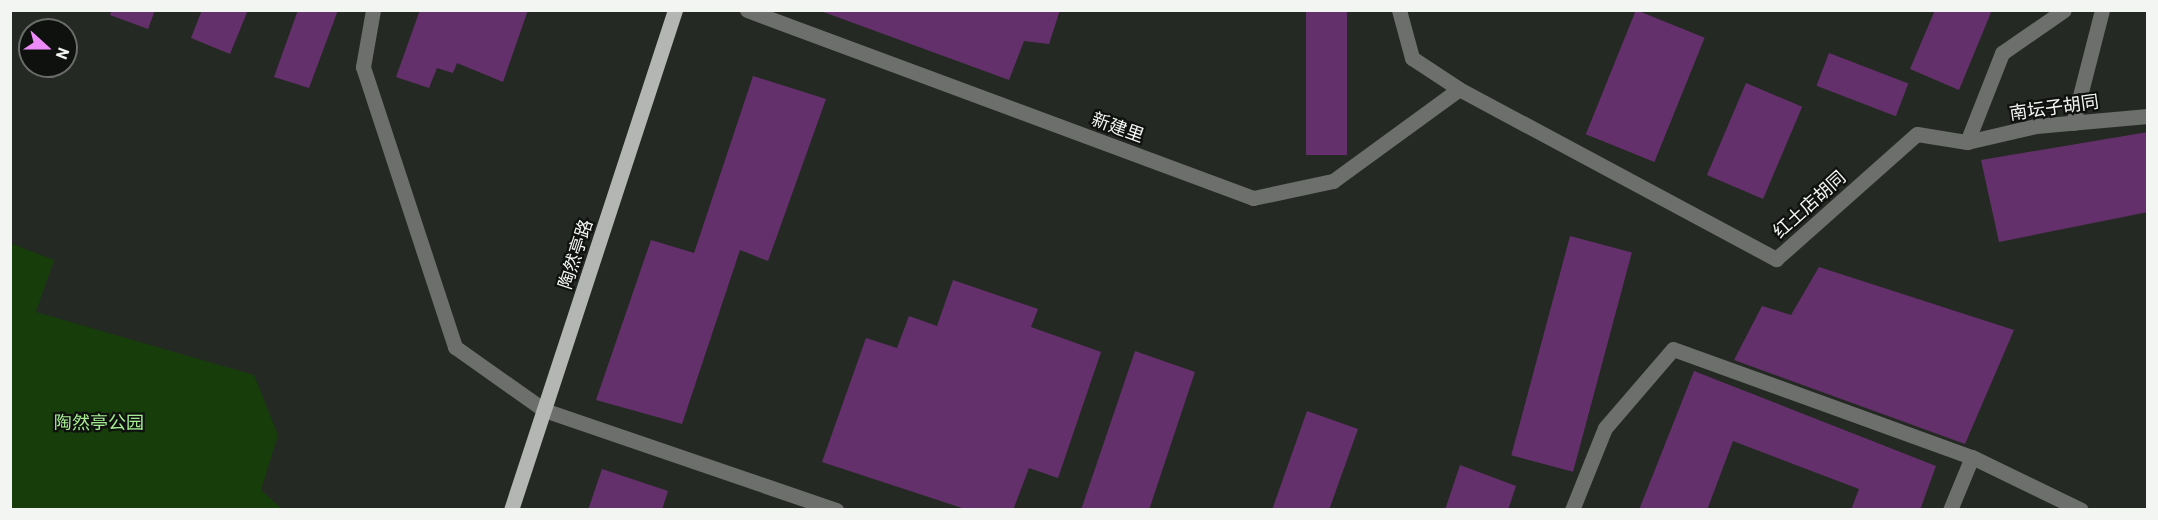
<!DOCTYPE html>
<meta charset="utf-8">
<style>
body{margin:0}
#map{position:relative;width:2158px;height:520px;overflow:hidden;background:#252924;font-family:Barlow,"Noto Sans SC",sans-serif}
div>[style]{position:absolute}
.green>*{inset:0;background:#163d0a}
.building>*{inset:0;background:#64306b;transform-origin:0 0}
.minor>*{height:15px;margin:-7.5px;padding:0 7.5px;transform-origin:7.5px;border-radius:7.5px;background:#6d6f6c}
.major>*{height:15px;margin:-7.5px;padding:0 7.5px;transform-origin:7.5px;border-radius:7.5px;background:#b3b6b2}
span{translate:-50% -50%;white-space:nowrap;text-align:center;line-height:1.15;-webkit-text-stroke:4.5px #0f110f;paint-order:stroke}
.street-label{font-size:18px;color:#f3f5f3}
.park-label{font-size:18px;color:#a4ed91}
.frame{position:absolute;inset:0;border:12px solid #f3f5f3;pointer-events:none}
.north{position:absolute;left:18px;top:18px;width:60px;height:60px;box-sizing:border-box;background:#0f110f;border:2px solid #6a6c6a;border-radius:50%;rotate:111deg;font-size:16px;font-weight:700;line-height:24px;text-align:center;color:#f3f5f3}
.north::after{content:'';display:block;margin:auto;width:21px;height:27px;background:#ed8cf9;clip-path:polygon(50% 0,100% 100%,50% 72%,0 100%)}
</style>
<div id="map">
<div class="green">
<i style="clip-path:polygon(10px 243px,54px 260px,36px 312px,254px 375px,278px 435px,261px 490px,282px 509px,11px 509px)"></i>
</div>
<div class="building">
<i style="clip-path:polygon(112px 10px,155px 10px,148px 29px,110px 15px)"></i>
<i style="clip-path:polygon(202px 10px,248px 10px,230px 54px,191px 38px)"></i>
<i style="clip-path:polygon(298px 10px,338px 10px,309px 88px,274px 77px)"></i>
<i style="clip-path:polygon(420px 10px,528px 10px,503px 82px,457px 63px,453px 73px,437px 68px,429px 88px,396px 77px)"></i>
<i style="clip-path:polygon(818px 10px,1060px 10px,1049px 44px,1024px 41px,1009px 80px)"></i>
<i style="left:1306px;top:10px;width:41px;height:145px"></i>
<i style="left:1636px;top:10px;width:74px;height:134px;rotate:22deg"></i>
<i style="clip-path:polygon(1935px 10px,1992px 10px,1959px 90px,1910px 69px)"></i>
<i style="left:1829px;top:53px;width:85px;height:35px;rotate:21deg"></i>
<i style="clip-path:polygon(753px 76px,826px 99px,768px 261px,740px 250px,682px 424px,596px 400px,651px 240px,694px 253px)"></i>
<i style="left:1746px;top:83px;width:61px;height:100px;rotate:23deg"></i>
<i style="clip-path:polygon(2148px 132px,2148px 212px,1999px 242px,1981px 160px)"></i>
<i style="left:1570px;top:236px;width:64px;height:227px;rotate:15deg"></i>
<i style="clip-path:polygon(1819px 267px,2014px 330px,1965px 444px,1734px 360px,1762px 306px,1791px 315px)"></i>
<i style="clip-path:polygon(953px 280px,1038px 309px,1031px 327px,1101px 352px,1058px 478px,1029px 468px,1013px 510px,968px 510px,822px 462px,866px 338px,897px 348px,909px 316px,937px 326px)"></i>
<i style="clip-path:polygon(1135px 351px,1195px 372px,1149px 510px,1081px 510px)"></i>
<i style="clip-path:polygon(1694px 371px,1936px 466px,1920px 510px,1851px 510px,1859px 489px,1733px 441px,1707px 510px,1639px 510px)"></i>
<i style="clip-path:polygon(1307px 411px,1358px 429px,1329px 510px,1272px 510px)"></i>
<i style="clip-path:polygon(1460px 465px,1516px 486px,1508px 510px,1445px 510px)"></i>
<i style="clip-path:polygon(602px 469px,668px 491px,662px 510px,588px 510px)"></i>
</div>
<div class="minor">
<i style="left:373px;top:10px;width:58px;rotate:100deg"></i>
<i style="left:363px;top:67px;width:295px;rotate:71.8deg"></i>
<i style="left:455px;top:347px;width:109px;rotate:35.3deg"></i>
<i style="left:544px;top:410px;width:309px;rotate:18.9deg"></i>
<i style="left:747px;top:10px;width:540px;rotate:20.38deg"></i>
<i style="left:1253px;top:198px;width:82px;rotate:-12deg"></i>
<i style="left:1333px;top:181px;width:156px;rotate:-36.1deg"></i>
<i style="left:1399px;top:10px;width:50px;rotate:74.8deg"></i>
<i style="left:1412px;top:58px;width:56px;rotate:33.4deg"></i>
<i style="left:1459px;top:89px;width:360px;rotate:28.2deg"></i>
<i style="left:1776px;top:259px;width:188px;rotate:-41.6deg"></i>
<i style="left:1917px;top:134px;width:51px;rotate:9.1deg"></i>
<i style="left:1967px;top:142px;width:96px;rotate:-68.5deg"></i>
<i style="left:2002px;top:53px;width:75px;rotate:-34.7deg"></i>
<i style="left:2073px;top:123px;width:117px;rotate:-75.6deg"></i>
<i style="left:1967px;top:142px;width:71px;rotate:-13.1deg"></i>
<i style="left:2036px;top:126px;width:112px;rotate:-5.1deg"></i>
<i style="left:1572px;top:510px;width:88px;rotate:-68.1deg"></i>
<i style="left:1605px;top:428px;width:104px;rotate:-49.3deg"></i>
<i style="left:1673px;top:349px;width:318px;rotate:19.9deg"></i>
<i style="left:1972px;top:457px;width:121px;rotate:25.9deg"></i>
<i style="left:1950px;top:510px;width:57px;rotate:-67.5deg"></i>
</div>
<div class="major">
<i style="left:511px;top:510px;width:526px;rotate:-71.84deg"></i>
</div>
<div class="street-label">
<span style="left:2054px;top:107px;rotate:-8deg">南坛子胡同</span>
<span style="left:1118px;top:127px;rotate:20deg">新建里</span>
<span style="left:1809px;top:204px;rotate:-42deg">红土店胡同</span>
<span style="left:575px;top:254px;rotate:-72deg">陶然亭路</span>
</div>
<div class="park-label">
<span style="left:99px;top:422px">陶然亭公园</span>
</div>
<div class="frame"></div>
<div class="north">N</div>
</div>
